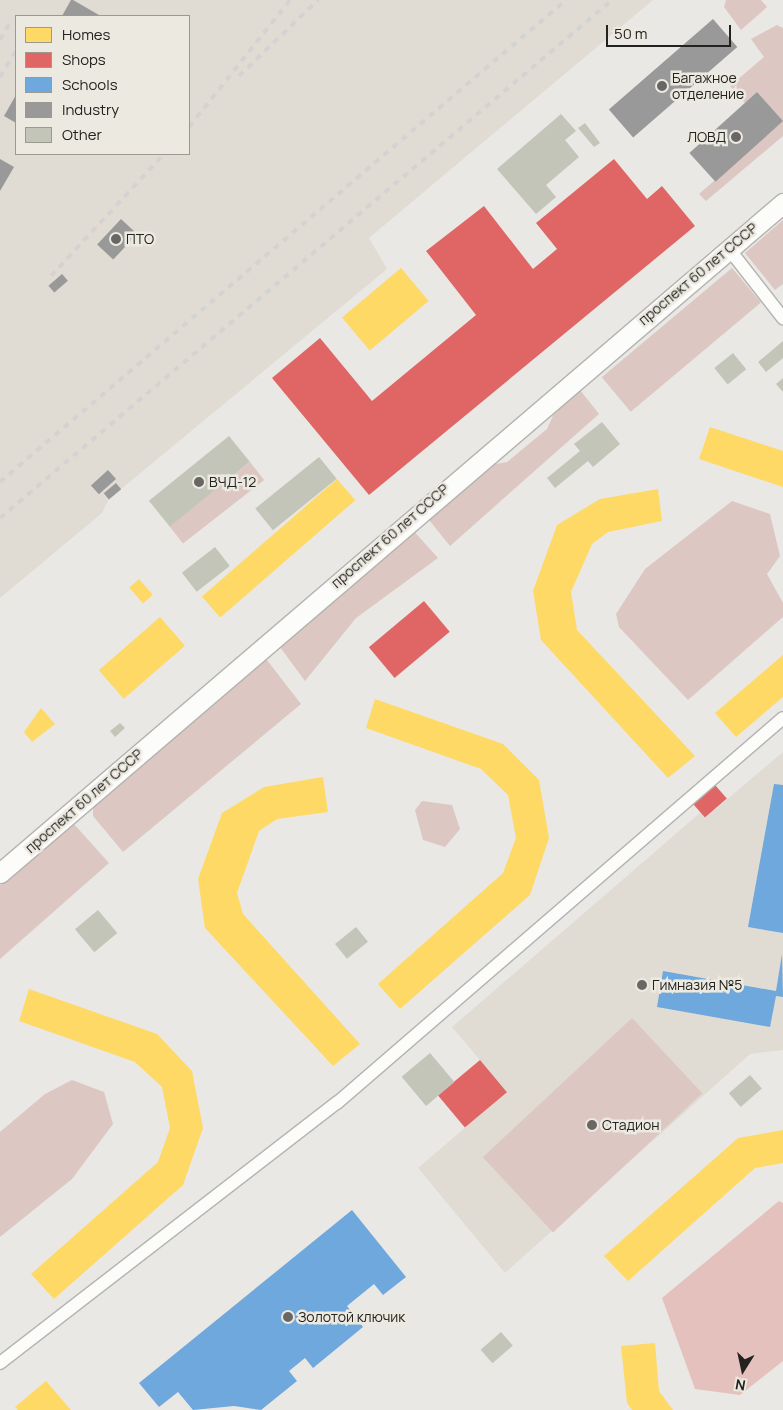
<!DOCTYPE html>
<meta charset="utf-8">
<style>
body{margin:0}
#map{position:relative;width:783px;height:1410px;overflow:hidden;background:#e9e8e4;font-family:Manrope,sans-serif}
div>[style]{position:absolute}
.built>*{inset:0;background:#e0dcd3}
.green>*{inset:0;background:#ddc7c2;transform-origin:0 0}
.forest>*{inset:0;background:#e4c1bc}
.homes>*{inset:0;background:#ffd966;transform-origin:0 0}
.shops>*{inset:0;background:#e06666;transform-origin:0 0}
.schools>*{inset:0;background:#6fa8dc}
.industry>*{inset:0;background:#999;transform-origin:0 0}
.building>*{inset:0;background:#c3c5b9;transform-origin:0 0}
.roads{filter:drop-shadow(1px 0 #b4b3b0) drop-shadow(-1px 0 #b4b3b0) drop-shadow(0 1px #b4b3b0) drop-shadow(0 -1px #b4b3b0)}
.street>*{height:12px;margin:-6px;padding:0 6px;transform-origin:6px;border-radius:6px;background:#fcfcfb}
.secondary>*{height:19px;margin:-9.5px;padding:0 9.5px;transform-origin:9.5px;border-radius:9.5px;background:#fcfcfb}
.rail>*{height:4px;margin-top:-2px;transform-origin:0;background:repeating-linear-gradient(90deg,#d3d3d1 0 6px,transparent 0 12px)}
.dots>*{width:14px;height:14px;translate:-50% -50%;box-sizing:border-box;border:2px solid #ece9e1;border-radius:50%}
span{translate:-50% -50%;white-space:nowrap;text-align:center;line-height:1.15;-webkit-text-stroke:5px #ece9e1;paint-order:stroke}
.poi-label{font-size:14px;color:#23221f}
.left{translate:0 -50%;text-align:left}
.right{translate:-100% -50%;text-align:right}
.street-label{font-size:14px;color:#23221f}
.legend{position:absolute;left:15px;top:15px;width:175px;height:140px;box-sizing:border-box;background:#ece9e1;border:1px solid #9c9993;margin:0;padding:6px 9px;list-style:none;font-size:15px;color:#23221f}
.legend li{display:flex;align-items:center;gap:10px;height:25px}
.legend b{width:25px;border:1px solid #9c9993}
.north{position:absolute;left:718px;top:1345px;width:50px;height:50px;-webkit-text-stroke:4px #ece9e1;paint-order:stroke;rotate:190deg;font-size:14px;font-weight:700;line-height:20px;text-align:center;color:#23221f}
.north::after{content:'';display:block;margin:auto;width:18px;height:22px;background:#23221f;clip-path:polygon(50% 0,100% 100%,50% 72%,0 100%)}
.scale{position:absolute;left:606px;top:25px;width:125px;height:22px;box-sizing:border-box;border:2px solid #23221f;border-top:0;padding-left:6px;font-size:15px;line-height:18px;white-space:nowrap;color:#23221f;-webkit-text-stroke:4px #ece9e1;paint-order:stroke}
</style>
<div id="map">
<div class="built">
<i style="clip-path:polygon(evenodd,0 0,653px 0,369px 238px,387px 269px,109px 499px,102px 513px,0 598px,0 0,16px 16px,189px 16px,189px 154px,16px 154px,16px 16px)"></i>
<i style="clip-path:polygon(783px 752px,783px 1050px,750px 1054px,505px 1273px,418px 1168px,507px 1092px,452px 1027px,701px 812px,705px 818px)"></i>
</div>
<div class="green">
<i style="clip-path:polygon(726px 0,761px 0,767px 7px,741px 30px,724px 7px)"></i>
<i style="clip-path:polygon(777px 25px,783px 28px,783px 136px,706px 201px,699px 194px,783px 121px,757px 92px,745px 103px,730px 86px,764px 57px,751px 39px)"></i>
<i style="clip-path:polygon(783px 220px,783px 284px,775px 290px,745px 253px)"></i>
<i style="left:732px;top:268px;width:45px;height:170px;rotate:50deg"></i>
<i style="clip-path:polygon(580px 390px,599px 414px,450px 546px,425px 515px,485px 466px,507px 462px,547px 429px,555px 411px)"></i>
<i style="left:250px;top:462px;width:23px;height:103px;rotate:52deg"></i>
<i style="clip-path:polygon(732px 501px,770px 514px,780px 556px,767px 574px,783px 603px,783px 617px,688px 700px,619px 627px,616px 614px,645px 569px)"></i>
<i style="clip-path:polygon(411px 528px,438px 558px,356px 618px,305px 681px,277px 643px)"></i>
<i style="clip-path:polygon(263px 655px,301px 704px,123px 852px,93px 816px,93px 800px)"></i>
<i style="clip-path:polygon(422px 801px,452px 805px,460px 829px,445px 847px,423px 840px,415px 810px)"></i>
<i style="clip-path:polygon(73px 823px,109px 863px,0 959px,0 885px)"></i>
<i style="left:632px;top:1018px;width:103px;height:204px;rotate:47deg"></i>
<i style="clip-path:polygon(72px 1080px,104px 1092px,113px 1124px,72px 1179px,0 1237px,0 1132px,45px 1094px)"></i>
</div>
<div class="forest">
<i style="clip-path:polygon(779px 1201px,783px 1203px,783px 1361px,740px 1395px,695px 1389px,662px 1298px)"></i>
</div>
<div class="homes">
<i style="left:401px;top:268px;width:43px;height:77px;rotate:50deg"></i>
<i style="clip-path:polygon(710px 427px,783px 451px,783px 487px,699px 459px)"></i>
<i style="left:337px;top:479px;width:28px;height:179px;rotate:49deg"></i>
<i style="clip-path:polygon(658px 489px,662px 521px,608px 532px,592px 544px,571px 592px,577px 630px,695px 756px,668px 778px,541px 640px,533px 591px,557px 525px,600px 499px)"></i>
<i style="left:139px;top:579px;width:21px;height:13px;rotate:49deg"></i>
<i style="left:160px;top:617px;width:38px;height:81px;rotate:49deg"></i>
<i style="clip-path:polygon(783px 655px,783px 697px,736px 737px,715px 713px)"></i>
<i style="clip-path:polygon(375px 699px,503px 744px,539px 780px,549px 838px,530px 895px,400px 1009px,378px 984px,503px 873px,516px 838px,508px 795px,481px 769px,366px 728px)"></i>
<i style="clip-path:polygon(41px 708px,55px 724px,32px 742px,24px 732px)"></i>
<i style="clip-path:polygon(323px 777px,328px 812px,277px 819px,259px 831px,237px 893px,243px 914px,360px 1044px,333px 1066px,205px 928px,198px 879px,222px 813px,264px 787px)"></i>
<i style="clip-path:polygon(29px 989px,157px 1034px,192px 1071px,203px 1128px,183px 1185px,54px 1299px,31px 1274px,158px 1162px,170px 1128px,162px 1087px,135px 1062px,19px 1021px)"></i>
<i style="clip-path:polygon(783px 1130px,783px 1163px,755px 1168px,628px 1281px,604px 1256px,738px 1138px)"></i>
<i style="clip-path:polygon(655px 1343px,659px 1391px,673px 1410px,632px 1410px,627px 1403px,621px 1346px)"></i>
<i style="clip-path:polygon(46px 1381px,71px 1410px,18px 1410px,15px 1407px)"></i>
</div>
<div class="shops">
<i style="clip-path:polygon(614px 159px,647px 199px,662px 186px,695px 226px,369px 495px,272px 378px,320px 338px,372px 401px,476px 315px,426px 251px,484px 206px,533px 269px,557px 249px,536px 223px)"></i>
<i style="left:424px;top:601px;width:40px;height:72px;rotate:50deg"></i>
<i style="left:715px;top:785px;width:18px;height:29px;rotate:49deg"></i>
<i style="left:480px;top:1060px;width:42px;height:55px;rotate:50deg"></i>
</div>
<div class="schools">
<i style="clip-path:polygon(774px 784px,783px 785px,783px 933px,748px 927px)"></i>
<i style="clip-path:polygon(782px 954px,783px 997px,776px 996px,770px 1027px,657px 1007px,663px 971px,776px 991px)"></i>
<i style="clip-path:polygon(352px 1210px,406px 1277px,383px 1295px,374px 1284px,347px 1306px,363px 1327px,313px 1368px,305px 1358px,289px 1371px,297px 1381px,261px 1410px,234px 1406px,193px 1410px,178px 1392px,159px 1407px,139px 1383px)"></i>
</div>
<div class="industry">
<i style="clip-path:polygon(71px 0,73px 0,99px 15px,62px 16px)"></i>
<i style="left:713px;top:19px;width:37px;height:138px;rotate:49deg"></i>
<i style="left:757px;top:92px;width:39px;height:91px;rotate:48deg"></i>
<i style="clip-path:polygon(16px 95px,16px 123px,4px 116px)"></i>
<i style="clip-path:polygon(0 159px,14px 167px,0 191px)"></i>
<i style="left:121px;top:219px;width:22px;height:35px;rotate:43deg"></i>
<i style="left:62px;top:274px;width:9px;height:18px;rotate:49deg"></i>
<i style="left:108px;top:470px;width:12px;height:23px;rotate:48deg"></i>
<i style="left:116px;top:483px;width:8px;height:16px;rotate:50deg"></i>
</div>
<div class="building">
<i style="clip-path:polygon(561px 114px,576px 131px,565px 140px,579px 157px,546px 185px,556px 197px,536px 214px,497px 169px)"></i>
<i style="clip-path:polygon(585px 123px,600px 143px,594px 147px,578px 128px)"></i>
<i style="clip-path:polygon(783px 341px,783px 358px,766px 372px,758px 362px)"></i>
<i style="left:733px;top:353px;width:21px;height:24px;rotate:51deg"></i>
<i style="clip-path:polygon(783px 378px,783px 392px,776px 384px)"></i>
<i style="clip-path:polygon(602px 422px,620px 444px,593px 467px,588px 461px,555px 488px,547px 478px,580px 451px,574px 444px)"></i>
<i style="left:229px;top:436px;width:33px;height:103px;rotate:51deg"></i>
<i style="left:319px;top:457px;width:28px;height:82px;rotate:51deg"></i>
<i style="left:215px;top:547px;width:24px;height:42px;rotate:52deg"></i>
<i style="clip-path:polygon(120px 723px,125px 728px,115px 737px,110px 731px)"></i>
<i style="left:98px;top:910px;width:30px;height:30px;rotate:50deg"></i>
<i style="left:356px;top:927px;width:19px;height:27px;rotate:51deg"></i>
<i style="left:430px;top:1053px;width:38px;height:37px;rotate:50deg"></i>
<i style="left:750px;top:1075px;width:18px;height:28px;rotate:49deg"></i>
<i style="left:501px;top:1332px;width:18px;height:27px;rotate:49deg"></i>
</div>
<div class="roads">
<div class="street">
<i style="left:729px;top:249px;width:88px;rotate:52deg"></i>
<i style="left:0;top:1363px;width:426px;rotate:-37.7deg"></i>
<i style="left:337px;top:1103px;width:589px;rotate:-40.8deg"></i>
</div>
<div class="secondary">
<i style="left:0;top:873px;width:1031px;rotate:-40.55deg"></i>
</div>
</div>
<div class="rail">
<i style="left:0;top:40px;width:24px;rotate:-60deg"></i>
<i style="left:239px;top:76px;width:110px;rotate:-43.9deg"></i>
<i style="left:0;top:77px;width:31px;rotate:-59deg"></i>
<i style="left:189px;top:127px;width:162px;rotate:-51.5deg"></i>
<i style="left:51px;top:276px;width:166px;rotate:-47.2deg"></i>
<i style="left:0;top:482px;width:743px;rotate:-40.42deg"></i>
<i style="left:0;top:518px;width:802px;rotate:-40.24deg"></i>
</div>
<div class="dots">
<i style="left:662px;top:86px;background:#686764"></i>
<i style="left:736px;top:137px;background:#686764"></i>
<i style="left:116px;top:239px;background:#686764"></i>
<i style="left:199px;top:482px;background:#686764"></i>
<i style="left:642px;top:985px;background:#686764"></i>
<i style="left:592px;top:1125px;background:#686764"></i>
<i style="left:288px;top:1317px;background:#686764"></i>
</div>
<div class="poi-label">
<span class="left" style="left:672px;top:86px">Багажное<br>отделение</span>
<span class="right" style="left:726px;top:137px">ЛОВД</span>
<span class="left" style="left:126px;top:239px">ПТО</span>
<span class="left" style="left:209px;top:482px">ВЧД-12</span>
<span class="left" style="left:652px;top:985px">Гимназия №5</span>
<span class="left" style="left:602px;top:1125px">Стадион</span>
<span class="left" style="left:298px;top:1317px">Золотой ключик</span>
</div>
<div class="street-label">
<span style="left:698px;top:274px;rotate:-40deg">проспект 60 лет СССР</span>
<span style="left:390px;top:536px;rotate:-41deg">проспект 60 лет СССР</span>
<span style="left:84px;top:801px;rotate:-41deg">проспект 60 лет СССР</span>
</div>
<ul class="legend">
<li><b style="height:14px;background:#ffd966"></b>Homes</li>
<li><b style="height:14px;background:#e06666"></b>Shops</li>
<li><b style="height:14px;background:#6fa8dc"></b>Schools</li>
<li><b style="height:14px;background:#999"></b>Industry</li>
<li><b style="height:14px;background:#c3c5b9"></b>Other</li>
</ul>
<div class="north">N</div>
<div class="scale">50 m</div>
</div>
